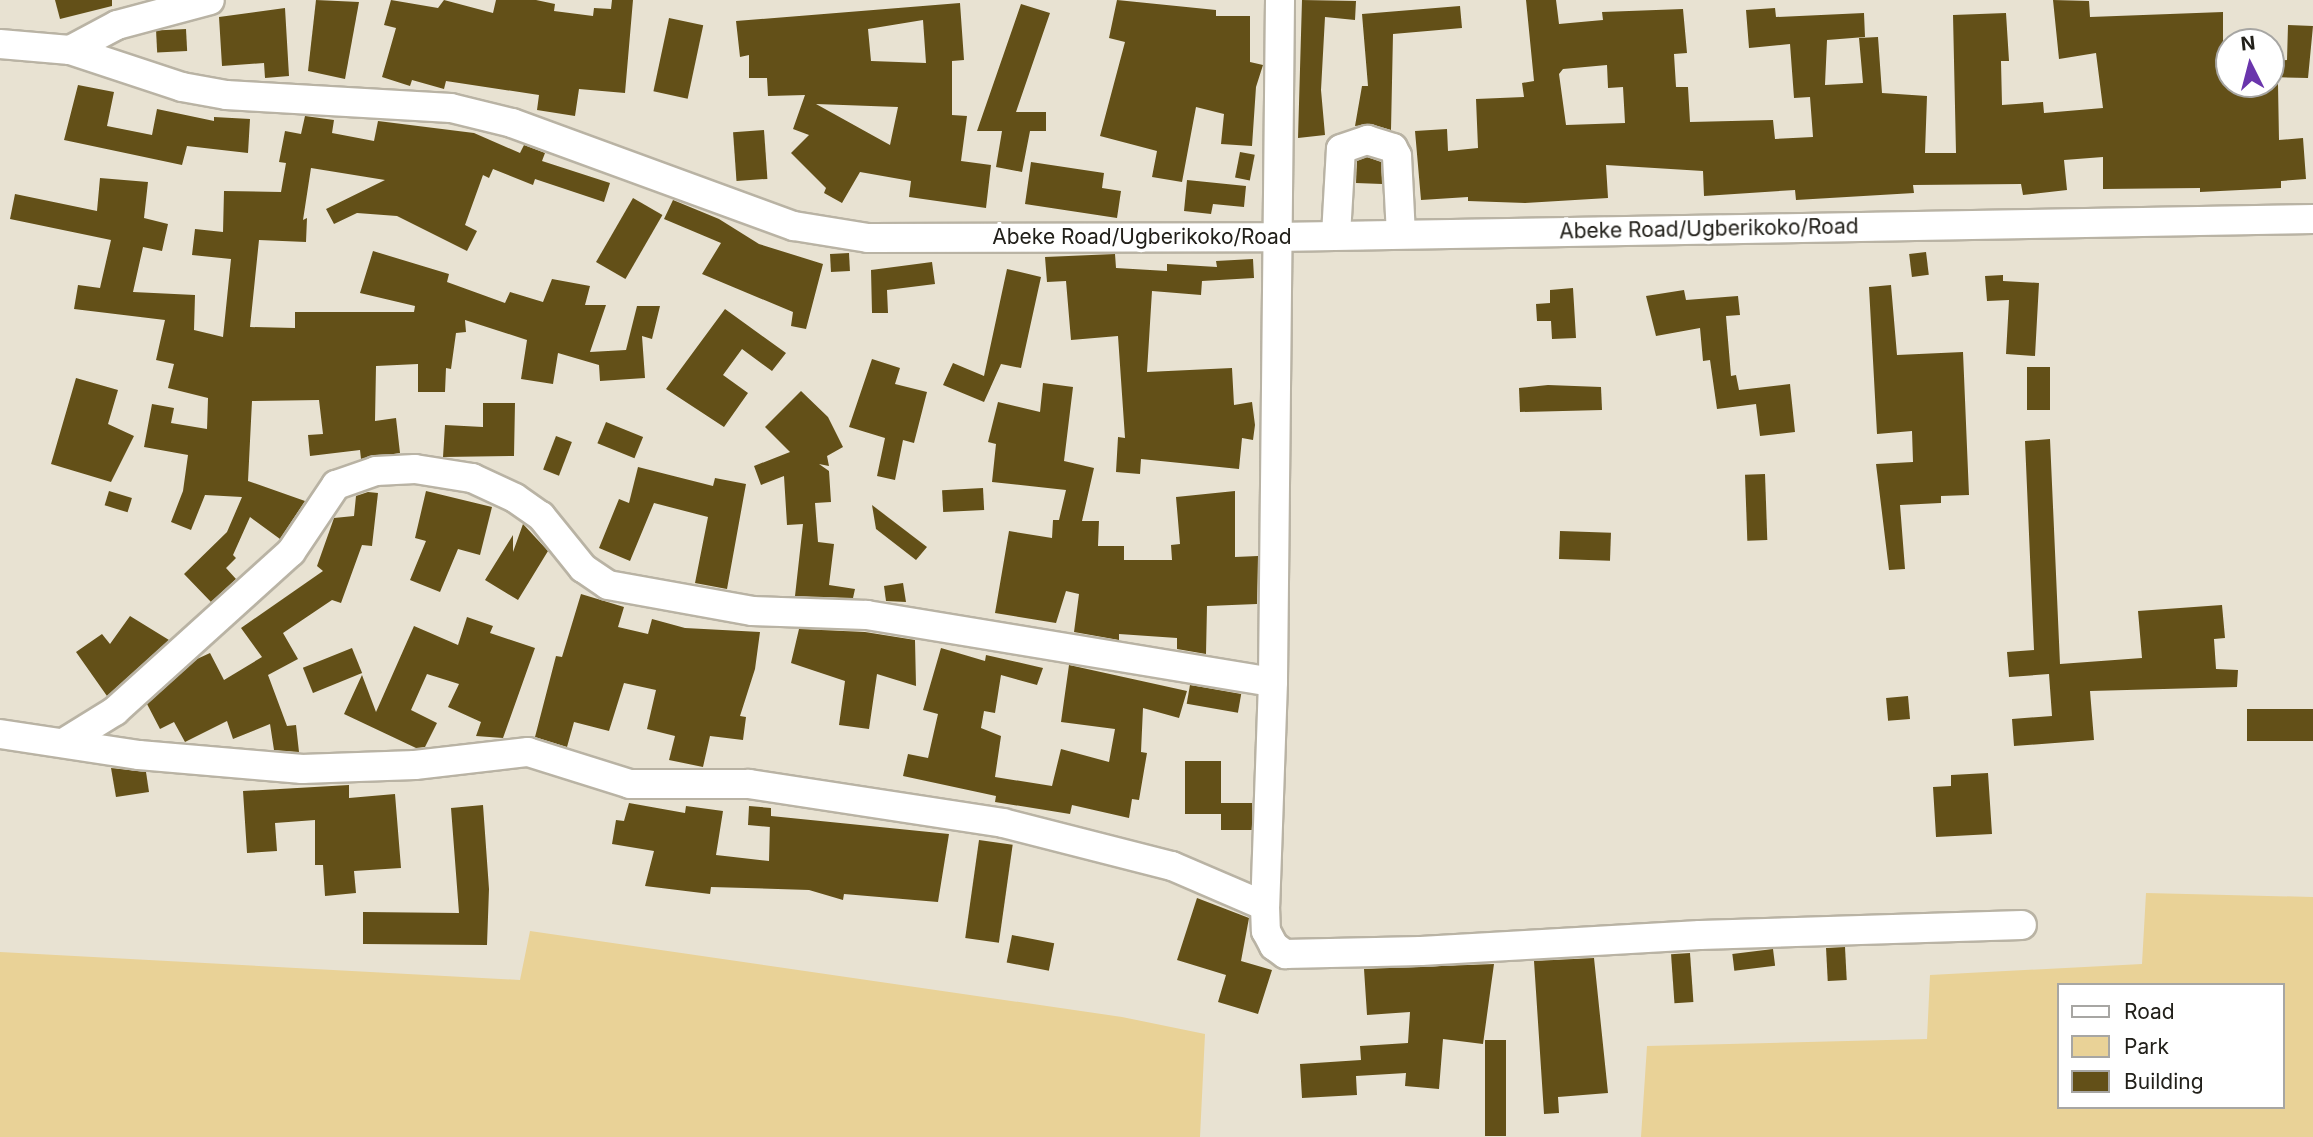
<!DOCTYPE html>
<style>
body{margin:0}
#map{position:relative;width:2313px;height:1137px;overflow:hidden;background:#e8e2d2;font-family:Inter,sans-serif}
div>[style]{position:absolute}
.green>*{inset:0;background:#e9d297}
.building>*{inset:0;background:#635018;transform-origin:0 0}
.roads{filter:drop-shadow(2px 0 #b9b3a4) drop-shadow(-2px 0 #b9b3a4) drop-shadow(0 2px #b9b3a4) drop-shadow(0 -2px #b9b3a4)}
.minor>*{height:28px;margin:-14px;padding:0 14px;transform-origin:14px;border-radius:14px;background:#fff}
span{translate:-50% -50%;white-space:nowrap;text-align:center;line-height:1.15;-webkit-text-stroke:7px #fff;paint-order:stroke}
.street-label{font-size:21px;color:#22201a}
.legend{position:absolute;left:2057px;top:983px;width:228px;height:126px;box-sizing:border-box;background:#fff;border:2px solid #a7a6a3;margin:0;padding:9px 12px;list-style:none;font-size:21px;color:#22201a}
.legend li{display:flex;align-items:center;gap:14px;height:35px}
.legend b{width:35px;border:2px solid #a7a6a3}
.north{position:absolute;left:2215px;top:28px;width:70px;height:70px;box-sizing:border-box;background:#fff;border:2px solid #a7a6a3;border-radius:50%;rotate:354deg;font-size:19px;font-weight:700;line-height:28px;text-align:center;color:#22201a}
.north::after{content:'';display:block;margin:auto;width:24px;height:32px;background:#6a35ac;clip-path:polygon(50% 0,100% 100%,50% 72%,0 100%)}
</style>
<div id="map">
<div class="green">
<i style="clip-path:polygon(evenodd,2146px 893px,2313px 897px,2313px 1137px,1641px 1137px,1647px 1046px,1927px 1039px,1930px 975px,2142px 964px,2146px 893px,2059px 985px,2283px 985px,2283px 1107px,2059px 1107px,2059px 985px)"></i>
<i style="clip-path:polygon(530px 931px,1122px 1017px,1205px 1034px,1200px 1137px,0 1137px,0 952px,520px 980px)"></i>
</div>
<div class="building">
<i style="clip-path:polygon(55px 0,112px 0,112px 6px,60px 19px)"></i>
<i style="clip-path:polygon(316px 0,359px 2px,345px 79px,308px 71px)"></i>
<i style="clip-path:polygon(391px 0,438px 8px,444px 0,493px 13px,496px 0,536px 0,555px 4px,554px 11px,593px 16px,594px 8px,611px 9px,612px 0,633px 0,625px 93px,579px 89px,575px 116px,537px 110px,539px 95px,446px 81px,444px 89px,412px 80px,410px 86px,382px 77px,396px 28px,384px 25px)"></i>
<i style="clip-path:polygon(1117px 0,1216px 10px,1216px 16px,1250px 16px,1250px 62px,1263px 65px,1256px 87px,1252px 146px,1221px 144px,1224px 114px,1196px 107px,1182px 182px,1152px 177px,1157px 151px,1100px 136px,1125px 42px,1109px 38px)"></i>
<i style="clip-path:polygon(1302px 0,1356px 1px,1355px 20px,1325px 17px,1321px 90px,1325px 135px,1298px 138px)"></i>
<i style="clip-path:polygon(evenodd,1526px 0,1556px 0,1559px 24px,1603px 20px,1602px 12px,1683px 9px,1687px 53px,1674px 54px,1676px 87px,1688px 87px,1690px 122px,1773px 120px,1775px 139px,1813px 137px,1810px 97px,1794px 98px,1790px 44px,1749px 48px,1746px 10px,1775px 8px,1776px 17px,1864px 13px,1865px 37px,1827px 40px,1825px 85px,1863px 83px,1859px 38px,1878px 37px,1882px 93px,1927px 96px,1925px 153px,1956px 153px,1953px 15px,2006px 13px,2009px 61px,2001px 61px,2002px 105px,2043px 102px,2044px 113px,2103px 108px,2096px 53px,2059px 59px,2053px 0,2089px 1px,2090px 17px,2223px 12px,2223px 84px,2278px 84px,2279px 140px,2303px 138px,2306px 179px,2281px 181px,2281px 188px,2200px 192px,2200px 188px,2103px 189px,2103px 157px,2064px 160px,2067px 190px,2023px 195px,2021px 184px,1913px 185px,1914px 193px,1796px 200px,1795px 190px,1704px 196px,1703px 171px,1606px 165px,1608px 198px,1525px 203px,1468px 201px,1468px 197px,1421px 200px,1415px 131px,1447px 129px,1448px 151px,1478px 148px,1476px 99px,1524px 97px,1522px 83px,1534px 81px,1526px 0,1607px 65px,1608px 88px,1623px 87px,1625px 123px,1566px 125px,1559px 74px,1563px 69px,1607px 65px)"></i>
<i style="clip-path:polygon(evenodd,960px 3px,964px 60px,952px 61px,952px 115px,967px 116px,961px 161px,991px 165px,986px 208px,909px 197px,911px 181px,860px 172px,842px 203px,824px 193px,826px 188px,791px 153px,809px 135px,793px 129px,805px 95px,768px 96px,767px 78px,749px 78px,749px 55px,740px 57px,736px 21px,960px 3px,923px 20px,926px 63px,871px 61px,868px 29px,923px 20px,960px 3px,816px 104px,898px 107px,890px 145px,816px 104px)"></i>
<i style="clip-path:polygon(1021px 4px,1050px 13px,1016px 112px,1046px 112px,1046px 131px,1030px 131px,1022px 172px,996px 167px,1002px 131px,977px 131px)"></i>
<i style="clip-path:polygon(1460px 6px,1462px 28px,1393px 34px,1391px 130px,1371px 124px,1355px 126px,1362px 86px,1368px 86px,1362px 14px)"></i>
<i style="clip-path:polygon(285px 8px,289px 76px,265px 78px,264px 63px,222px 66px,219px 17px)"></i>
<i style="left:669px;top:18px;width:35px;height:75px;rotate:12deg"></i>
<i style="clip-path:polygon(2288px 25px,2313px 26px,2308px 78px,2271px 77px,2271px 61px,2287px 60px)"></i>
<i style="left:186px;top:29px;width:22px;height:30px;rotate:87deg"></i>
<i style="clip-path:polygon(78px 85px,114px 92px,107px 126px,152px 135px,157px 109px,214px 121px,214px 117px,250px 119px,248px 153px,187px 146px,182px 165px,64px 140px)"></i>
<i style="clip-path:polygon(305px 116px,334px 120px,332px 133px,374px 141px,378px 121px,474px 133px,520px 153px,524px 145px,545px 153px,542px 161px,610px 183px,604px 202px,535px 179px,533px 185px,493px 169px,489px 178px,483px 175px,465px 225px,477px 231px,467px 251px,397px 216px,357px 213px,334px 224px,326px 209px,385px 180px,311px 168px,303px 220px,307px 218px,306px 242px,259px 240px,250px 327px,295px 328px,295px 312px,414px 312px,415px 306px,360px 293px,373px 251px,449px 274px,447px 282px,505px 303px,510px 292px,543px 302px,552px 279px,590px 286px,585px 305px,606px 305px,590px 352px,626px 350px,637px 306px,660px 306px,652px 339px,642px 336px,645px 378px,600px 381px,599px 365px,558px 353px,553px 384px,521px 379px,527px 340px,465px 320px,466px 332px,456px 333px,451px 369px,446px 368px,445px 392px,418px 392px,418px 364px,376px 366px,375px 421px,396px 418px,400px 453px,361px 459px,360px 450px,310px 456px,308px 435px,323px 434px,319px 400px,252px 401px,248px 481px,305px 501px,280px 539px,250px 517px,233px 555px,236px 558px,226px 568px,236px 579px,211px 602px,184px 574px,227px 532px,242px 497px,205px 495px,191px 530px,171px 522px,183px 491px,188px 455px,144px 447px,152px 404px,174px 408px,171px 423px,207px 429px,208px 398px,168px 388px,174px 364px,156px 360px,165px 320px,74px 309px,78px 285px,100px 288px,111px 240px,10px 219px,15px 194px,97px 211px,100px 178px,148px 182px,144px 218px,168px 224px,162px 251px,143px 247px,133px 292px,195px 295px,194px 330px,223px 337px,231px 259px,192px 255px,195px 229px,223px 232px,224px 191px,281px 192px,286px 163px,279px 162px,285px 131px,301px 134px)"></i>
<i style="left:764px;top:130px;width:49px;height:31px;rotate:86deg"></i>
<i style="left:1240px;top:152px;width:15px;height:26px;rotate:11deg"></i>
<i style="clip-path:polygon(1367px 157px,1381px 162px,1382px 184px,1356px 183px,1357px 161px)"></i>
<i style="clip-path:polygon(1031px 162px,1104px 173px,1102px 188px,1121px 191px,1117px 218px,1025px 204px)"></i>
<i style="clip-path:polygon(1187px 180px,1246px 186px,1244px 207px,1213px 204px,1211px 214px,1184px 211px)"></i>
<i style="left:633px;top:198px;width:34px;height:74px;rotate:30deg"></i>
<i style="clip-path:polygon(673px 200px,719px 219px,759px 244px,823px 264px,806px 329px,791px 326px,793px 312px,702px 274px,721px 243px,664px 219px)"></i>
<i style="left:1926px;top:252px;width:23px;height:17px;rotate:83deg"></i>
<i style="left:849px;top:253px;width:18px;height:19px;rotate:87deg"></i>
<i style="clip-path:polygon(1115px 254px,1116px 268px,1167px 271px,1167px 264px,1217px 267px,1216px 261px,1253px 259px,1254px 278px,1202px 281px,1201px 295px,1152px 291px,1147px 372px,1232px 368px,1234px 405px,1252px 402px,1255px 425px,1253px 440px,1242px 438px,1239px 469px,1141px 459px,1140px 474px,1116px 472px,1118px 437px,1125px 438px,1118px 336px,1071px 340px,1066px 281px,1047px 282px,1045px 257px)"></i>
<i style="clip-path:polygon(932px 262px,935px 284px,887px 290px,888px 313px,872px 313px,871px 270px)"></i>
<i style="clip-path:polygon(1007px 269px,1041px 277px,1021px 368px,1001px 364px,984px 402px,943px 385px,953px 363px,984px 376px)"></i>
<i style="clip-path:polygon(2003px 275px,2003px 281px,2039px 283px,2035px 356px,2006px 354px,2009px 300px,1987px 301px,1985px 276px)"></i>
<i style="clip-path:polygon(1891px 285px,1897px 355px,1963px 352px,1969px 495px,1941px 496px,1941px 503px,1900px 505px,1905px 569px,1889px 570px,1876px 464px,1913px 462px,1912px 431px,1877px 434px,1869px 287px)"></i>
<i style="clip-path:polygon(1573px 288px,1576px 338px,1552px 339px,1551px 321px,1537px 321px,1536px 304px,1550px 303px,1550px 290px)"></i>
<i style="clip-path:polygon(1684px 290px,1686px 300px,1738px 296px,1740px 315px,1726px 316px,1731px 376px,1736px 375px,1739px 390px,1790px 384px,1795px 432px,1760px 436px,1756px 404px,1717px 409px,1710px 360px,1703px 361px,1700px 328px,1656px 336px,1646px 296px)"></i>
<i style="clip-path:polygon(725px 309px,786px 353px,772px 371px,742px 349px,723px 375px,748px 393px,724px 427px,666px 389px)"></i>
<i style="clip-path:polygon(872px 359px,900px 368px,895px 384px,927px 392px,914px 443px,903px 440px,895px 480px,877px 476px,885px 438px,849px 427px)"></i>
<i style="left:2027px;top:367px;width:23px;height:43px"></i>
<i style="clip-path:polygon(76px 378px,118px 390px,108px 424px,134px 436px,111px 482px,51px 464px)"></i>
<i style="clip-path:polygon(1043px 383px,1073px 387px,1064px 461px,1094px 468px,1082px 521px,1099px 521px,1098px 546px,1124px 546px,1124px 560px,1172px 560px,1171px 545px,1180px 544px,1176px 497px,1235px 491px,1235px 557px,1258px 556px,1257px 604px,1207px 606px,1206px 654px,1177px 649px,1177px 638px,1119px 634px,1119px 640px,1074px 632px,1079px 594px,1066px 591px,1056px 623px,995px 613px,1009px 531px,1052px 538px,1053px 520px,1059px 520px,1066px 490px,992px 482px,996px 444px,988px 442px,998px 402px,1040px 412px)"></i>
<i style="clip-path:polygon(1548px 385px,1601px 387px,1602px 410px,1520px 412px,1519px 388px)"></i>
<i style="clip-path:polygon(801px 391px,828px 417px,843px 447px,827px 456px,829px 466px,819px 464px,829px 471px,831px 502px,815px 503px,818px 542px,834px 544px,829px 585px,855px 589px,853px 598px,795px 596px,803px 524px,787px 525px,784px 476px,761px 485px,754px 466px,790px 452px,765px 427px)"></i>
<i style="clip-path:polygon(483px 403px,515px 403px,514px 456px,443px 457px,445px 425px,483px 427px)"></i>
<i style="left:606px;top:422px;width:40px;height:23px;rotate:22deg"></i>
<i style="left:556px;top:436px;width:17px;height:36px;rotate:21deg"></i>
<i style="clip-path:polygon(2050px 439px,2060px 664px,2142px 658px,2138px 611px,2222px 605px,2225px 638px,2214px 639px,2216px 669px,2238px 670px,2237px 687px,2090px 691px,2094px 740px,2014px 746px,2012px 719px,2052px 716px,2049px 674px,2009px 677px,2007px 652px,2034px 650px,2025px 441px)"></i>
<i style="clip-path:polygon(638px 467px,713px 486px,715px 478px,746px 484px,727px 589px,695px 583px,708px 517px,654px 503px,630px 561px,599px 548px,619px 499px,629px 503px)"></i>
<i style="left:1765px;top:474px;width:66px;height:20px;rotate:88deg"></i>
<i style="left:983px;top:488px;width:22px;height:41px;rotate:87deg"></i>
<i style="left:109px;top:491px;width:24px;height:15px;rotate:17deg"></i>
<i style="clip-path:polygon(426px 491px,492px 507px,480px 555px,458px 549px,440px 592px,410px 580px,426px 541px,415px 538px)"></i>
<i style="clip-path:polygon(368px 492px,378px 493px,372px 546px,362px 545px,341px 603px,332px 600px,283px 633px,298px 659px,268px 675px,287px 726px,296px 725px,299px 752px,274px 750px,270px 724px,233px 739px,227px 721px,185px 742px,174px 722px,160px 729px,147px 704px,197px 659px,210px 653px,224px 680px,262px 657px,241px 628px,323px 571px,317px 566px,334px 518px,354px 516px,356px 496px)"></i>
<i style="clip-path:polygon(872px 505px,927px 547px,916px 560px,876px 529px)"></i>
<i style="clip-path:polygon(523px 524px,548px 551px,518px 600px,485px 580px,513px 535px,513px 552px)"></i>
<i style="left:1560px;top:531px;width:51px;height:28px;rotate:2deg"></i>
<i style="clip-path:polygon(903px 583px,906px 602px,886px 601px,884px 586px)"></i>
<i style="clip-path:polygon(581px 594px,624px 607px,618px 627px,648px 634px,652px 619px,685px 628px,760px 632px,755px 669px,740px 716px,746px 717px,743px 740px,710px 736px,703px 767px,669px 760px,675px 736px,647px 729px,656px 690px,624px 683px,609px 731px,574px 722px,567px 747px,535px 737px,556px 656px,562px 657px)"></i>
<i style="clip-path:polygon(130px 616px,169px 640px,107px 696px,76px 652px,102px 634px,110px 644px)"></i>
<i style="clip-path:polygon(467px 617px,493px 626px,490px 633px,535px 648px,503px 738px,476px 736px,481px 722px,448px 707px,459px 684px,427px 674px,411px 710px,437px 723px,425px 747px,416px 748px,344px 714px,362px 675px,376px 712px,414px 626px,458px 645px)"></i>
<i style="clip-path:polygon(799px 629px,865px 632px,915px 640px,916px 686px,877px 674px,869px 729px,839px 725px,845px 681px,791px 663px)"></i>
<i style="left:352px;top:648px;width:27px;height:53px;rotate:68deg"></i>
<i style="clip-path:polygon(941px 648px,985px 661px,986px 655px,1043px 668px,1037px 685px,1001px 675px,995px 713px,984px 711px,981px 728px,1001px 736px,995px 777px,1052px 786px,1061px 749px,1109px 762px,1115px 729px,1061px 722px,1069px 665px,1187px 691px,1179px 718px,1143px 708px,1141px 752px,1147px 753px,1139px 800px,1132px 799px,1129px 818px,1072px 805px,1070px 814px,995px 802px,996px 796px,903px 776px,908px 754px,928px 758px,938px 714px,923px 710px)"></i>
<i style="left:1190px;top:685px;width:52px;height:19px;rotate:10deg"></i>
<i style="left:1908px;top:696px;width:23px;height:22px;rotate:85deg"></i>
<i style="left:2313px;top:709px;width:32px;height:66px;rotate:90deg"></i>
<i style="left:1185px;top:761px;width:36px;height:53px"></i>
<i style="clip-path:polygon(111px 768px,146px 772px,149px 792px,116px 797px)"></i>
<i style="clip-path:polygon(1988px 773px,1992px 834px,1936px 837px,1933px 787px,1951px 786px,1951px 775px)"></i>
<i style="clip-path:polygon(349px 785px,349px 798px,395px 794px,401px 868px,354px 871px,356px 893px,325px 896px,323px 865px,315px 865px,315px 820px,275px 823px,277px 851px,247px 853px,243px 791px)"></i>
<i style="clip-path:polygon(629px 803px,685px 813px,686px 806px,723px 811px,716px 855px,769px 861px,770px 820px,770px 827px,748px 825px,749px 806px,771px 808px,771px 816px,949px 834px,938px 902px,844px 894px,843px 900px,809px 890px,711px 887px,710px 894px,645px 886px,654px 851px,612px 844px,616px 820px,624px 821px)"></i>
<i style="left:1221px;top:803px;width:31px;height:27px"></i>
<i style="clip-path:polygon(483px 805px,489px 889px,487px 945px,363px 944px,363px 912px,459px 913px,451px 808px)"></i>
<i style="left:979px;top:840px;width:34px;height:99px;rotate:8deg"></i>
<i style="clip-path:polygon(1197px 898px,1249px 918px,1241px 961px,1272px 970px,1258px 1014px,1218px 1002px,1226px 975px,1177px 960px)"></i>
<i style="left:1012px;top:935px;width:43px;height:28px;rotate:11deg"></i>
<i style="left:1845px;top:947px;width:33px;height:19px;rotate:87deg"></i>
<i style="left:1773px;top:949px;width:17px;height:41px;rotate:83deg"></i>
<i style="left:1690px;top:953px;width:49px;height:19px;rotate:86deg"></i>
<i style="clip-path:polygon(1594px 958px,1608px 1093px,1558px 1097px,1559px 1113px,1544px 1114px,1534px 961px)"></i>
<i style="clip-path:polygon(1494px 964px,1483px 1044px,1443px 1039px,1439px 1089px,1405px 1086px,1406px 1073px,1356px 1076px,1357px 1095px,1302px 1098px,1300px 1064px,1361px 1060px,1360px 1046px,1408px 1043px,1410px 1012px,1367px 1015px,1364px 969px)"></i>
<i style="left:1485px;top:1040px;width:21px;height:96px"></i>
</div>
<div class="roads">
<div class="minor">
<i style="left:1280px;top:0;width:682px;rotate:90.59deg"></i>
<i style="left:1273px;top:682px;width:224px;rotate:92deg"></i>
<i style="left:1265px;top:906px;width:25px;rotate:88deg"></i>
<i style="left:1266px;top:931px;width:17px;rotate:62deg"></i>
<i style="left:1274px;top:946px;width:14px;rotate:36deg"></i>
<i style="left:1285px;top:954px;width:136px;rotate:-1.3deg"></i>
<i style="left:1421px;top:951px;width:279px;rotate:-3.3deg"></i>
<i style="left:1700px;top:935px;width:322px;rotate:-1.8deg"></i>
<i style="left:0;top:44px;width:70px;rotate:4.9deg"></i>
<i style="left:70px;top:50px;width:118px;rotate:18.3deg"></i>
<i style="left:182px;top:87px;width:45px;rotate:10.3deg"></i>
<i style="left:226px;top:95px;width:225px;rotate:3.3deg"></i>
<i style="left:451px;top:108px;width:63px;rotate:13.8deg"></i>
<i style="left:512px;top:123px;width:300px;rotate:20.1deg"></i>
<i style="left:794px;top:226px;width:75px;rotate:9.2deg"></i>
<i style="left:868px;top:238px;width:407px;rotate:-0.1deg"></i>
<i style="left:1275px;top:237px;width:1038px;rotate:-0.99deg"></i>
<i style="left:70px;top:50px;width:53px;rotate:-28deg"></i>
<i style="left:117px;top:25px;width:96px;rotate:-15deg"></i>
<i style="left:1336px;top:235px;width:86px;rotate:-86.7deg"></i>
<i style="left:1341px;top:149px;width:28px;rotate:-19deg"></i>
<i style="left:1367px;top:140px;width:27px;rotate:17deg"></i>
<i style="left:1393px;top:148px;width:9px;rotate:63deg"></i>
<i style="left:1397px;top:156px;width:78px;rotate:87.1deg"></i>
<i style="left:0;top:734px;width:141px;rotate:8.6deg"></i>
<i style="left:139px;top:755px;width:164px;rotate:4.9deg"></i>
<i style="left:302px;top:769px;width:113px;rotate:-2deg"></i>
<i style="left:415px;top:765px;width:114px;rotate:-6.6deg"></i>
<i style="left:528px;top:752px;width:107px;rotate:17.4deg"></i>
<i style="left:630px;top:784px;width:119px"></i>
<i style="left:749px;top:784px;width:257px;rotate:8.7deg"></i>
<i style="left:1003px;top:823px;width:174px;rotate:14.3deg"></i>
<i style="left:1172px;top:866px;width:101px;rotate:23.3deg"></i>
<i style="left:65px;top:742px;width:59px;rotate:-31.8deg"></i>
<i style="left:115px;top:711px;width:237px;rotate:-42.1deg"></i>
<i style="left:291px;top:552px;width:81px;rotate:-56.1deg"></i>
<i style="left:336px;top:485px;width:42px;rotate:-19.3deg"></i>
<i style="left:376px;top:471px;width:39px;rotate:-3deg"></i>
<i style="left:415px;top:469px;width:58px;rotate:9deg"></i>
<i style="left:472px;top:478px;width:47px;rotate:24.9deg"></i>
<i style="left:515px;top:498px;width:32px;rotate:35deg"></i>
<i style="left:541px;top:516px;width:67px;rotate:51.1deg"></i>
<i style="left:583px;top:568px;width:30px;rotate:34deg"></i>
<i style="left:608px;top:585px;width:146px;rotate:10.2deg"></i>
<i style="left:752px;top:611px;width:115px;rotate:2deg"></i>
<i style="left:867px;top:615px;width:411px;rotate:9.4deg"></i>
</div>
</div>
<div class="street-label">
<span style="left:1709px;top:229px;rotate:-1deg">Abeke Road/Ugberikoko/Road</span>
<span style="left:1142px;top:237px">Abeke Road/Ugberikoko/Road</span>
</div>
<ul class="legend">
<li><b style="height:9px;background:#fff"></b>Road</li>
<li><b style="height:19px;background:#e9d297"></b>Park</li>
<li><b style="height:19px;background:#635018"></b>Building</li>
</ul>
<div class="north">N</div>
</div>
